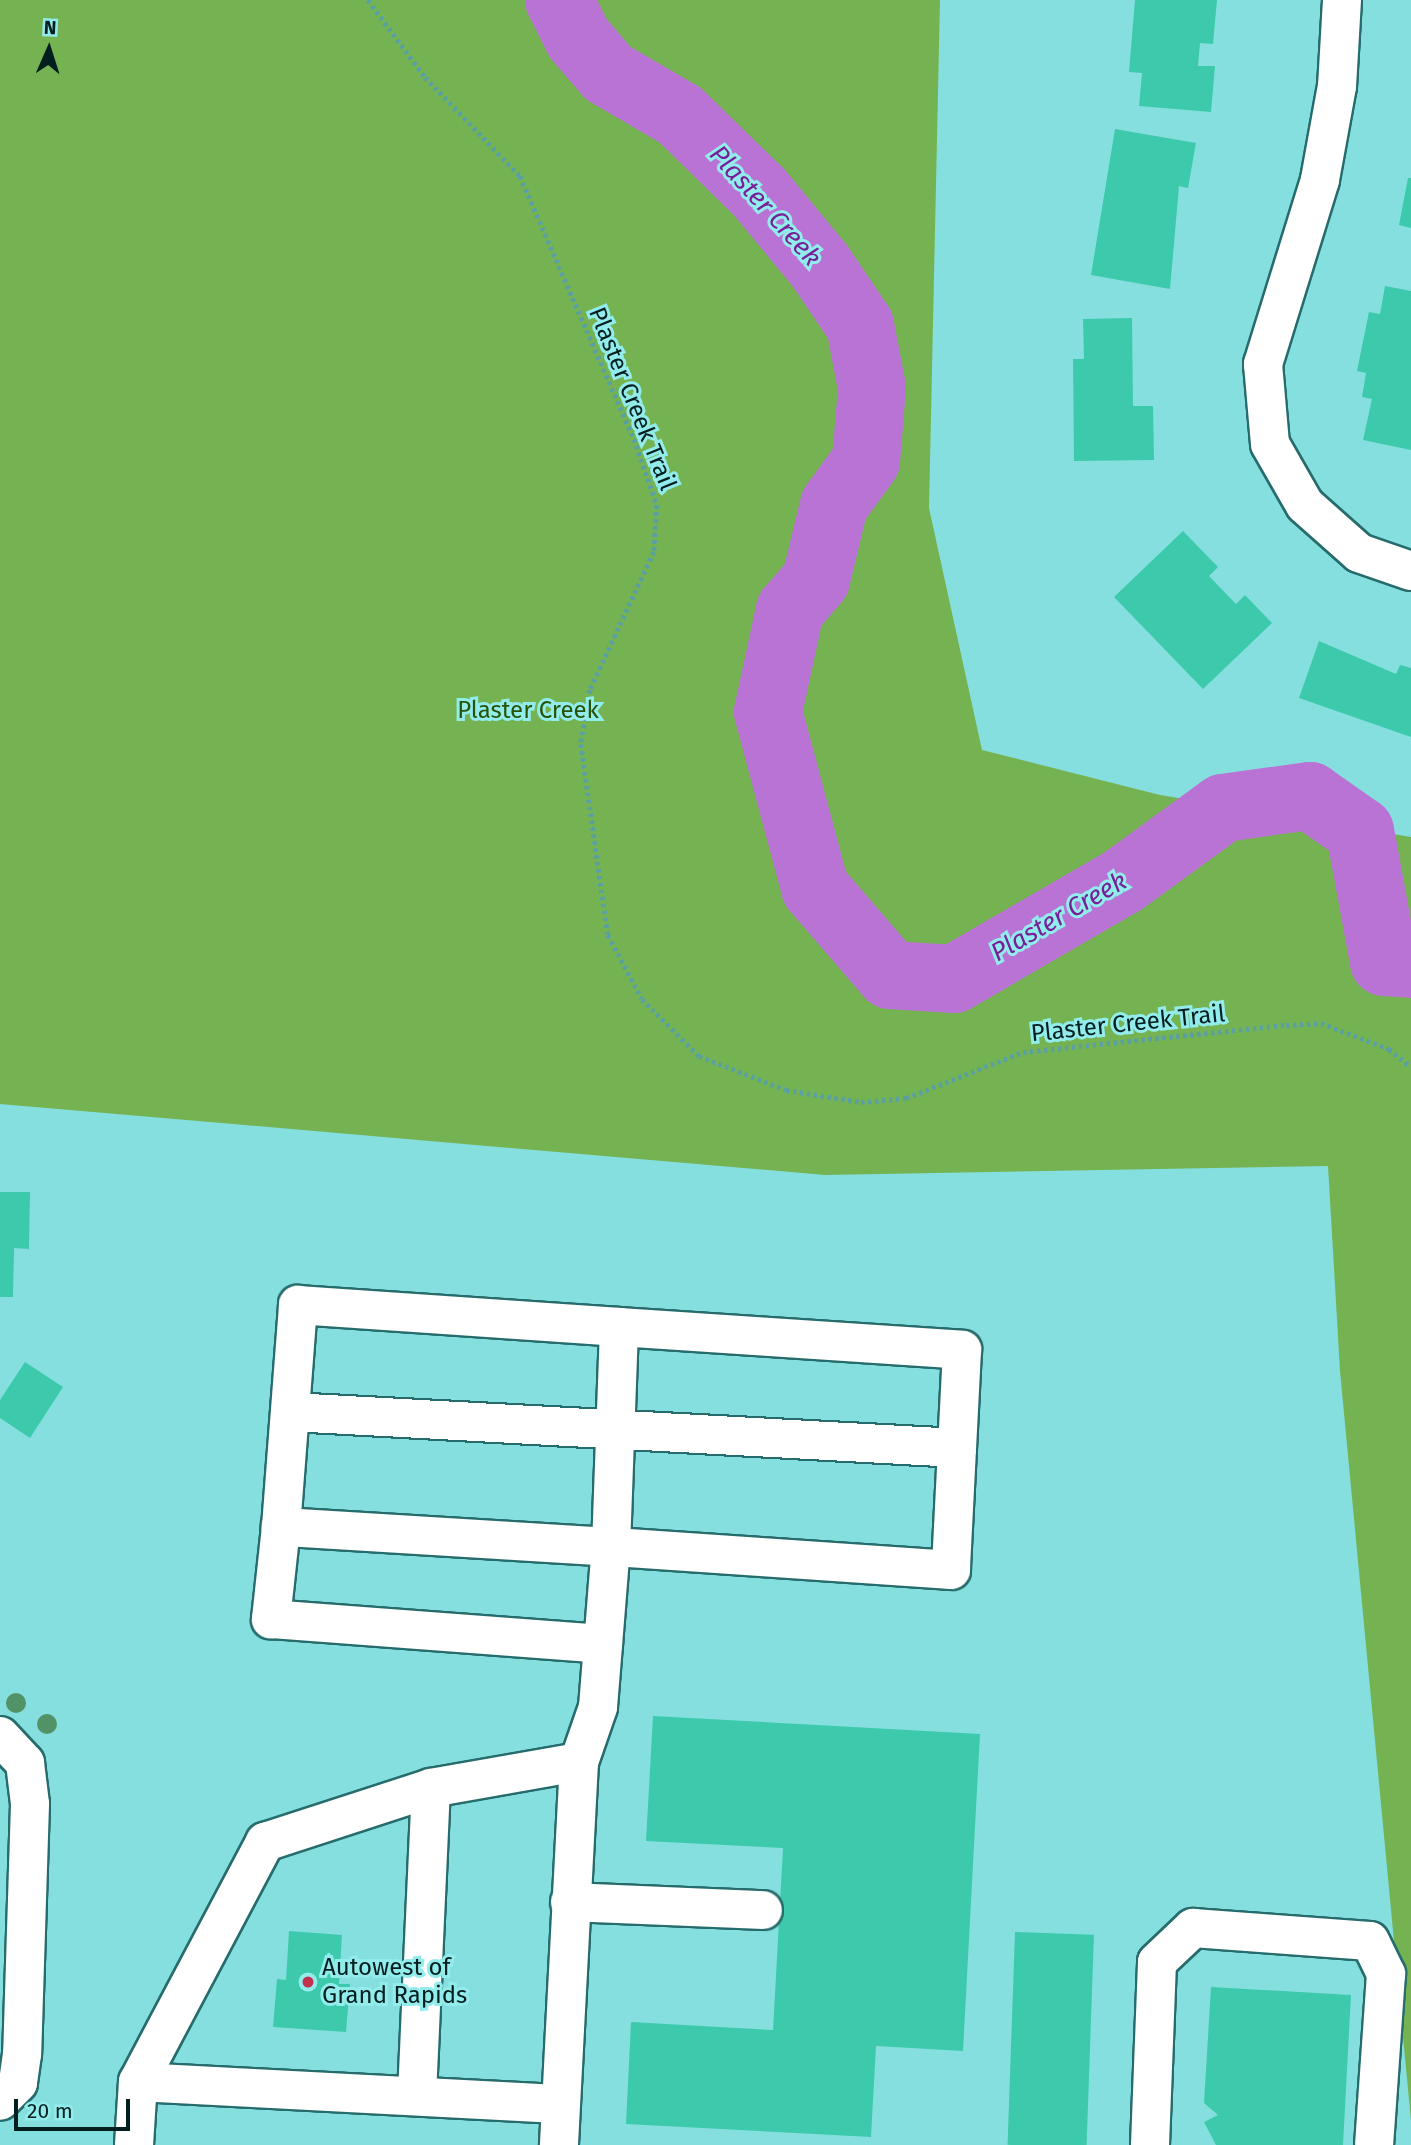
<!DOCTYPE html>
<style>
body{margin:0}
#map{position:relative;width:1411px;height:2145px;overflow:hidden;background:#86dfdf;font-family:"Fira Sans",sans-serif}
div>[style]{position:absolute}
.green>*{inset:0;background:#75b352}
.river>*{height:68px;margin:-34px;padding:0 34px;transform-origin:34px;border-radius:34px;background:#b973d5}
.building>*{inset:0;background:#3dcaac;transform-origin:0 0}
.path>*{height:4.5px;margin-top:-2.25px;transform-origin:0;background:repeating-linear-gradient(90deg,#5ba0a0 0 3.5px,transparent 0 7px)}
.roads{filter:drop-shadow(2px 0 #276c6c) drop-shadow(-2px 0 #276c6c) drop-shadow(0 2px #276c6c) drop-shadow(0 -2px #276c6c)}
.minor>*{height:38px;margin:-19px;padding:0 19px;transform-origin:19px;border-radius:19px;background:#fff}
.trees>*{width:20px;height:20px;margin:-10px;border-radius:50%;background:#529267}
.dots>*{width:19px;height:19px;translate:-50% -50%;box-sizing:border-box;border:4px solid #93ecec;border-radius:50%}
span{translate:-50% -50%;white-space:nowrap;text-align:center;line-height:1.15;-webkit-text-stroke:6px #93ecec;paint-order:stroke}
.street-label{font-size:24px;color:#021e1e}
.park-label{font-size:24px;color:#285305}
.poi-label{font-size:24px;color:#021e1e}
.left{translate:0 -50%;text-align:left}
.water-label{font-size:26px;color:#781f97;font-style:italic}
.north{position:absolute;left:14px;top:14px;width:70px;height:70px;-webkit-text-stroke:5px #93ecec;paint-order:stroke;rotate:3deg;font-size:19px;font-weight:700;line-height:28px;text-align:center;color:#021e1e}
.north::after{content:'';display:block;margin:auto;width:24px;height:32px;background:#021e1e;clip-path:polygon(50% 0,100% 100%,50% 72%,0 100%)}
.scale{position:absolute;left:14px;top:2099px;width:116px;height:32px;box-sizing:border-box;border:4px solid #021e1e;border-top:0;padding-left:9px;font-size:21px;line-height:24px;white-space:nowrap;color:#021e1e;-webkit-text-stroke:5px #93ecec;paint-order:stroke}
</style>
<div id="map">
<div class="green">
<i style="clip-path:polygon(0 0,940px 0,929px 508px,982px 750px,1160px 795px,1411px 837px,1411px 2121px,1340px 1371px,1328px 1166px,825px 1175px,0 1104px)"></i>
</div>
<div class="river">
<i style="left:559px;top:0;width:42px;rotate:63.4deg"></i>
<i style="left:578px;top:38px;width:46px;rotate:49.4deg"></i>
<i style="left:608px;top:73px;width:83px;rotate:30.3deg"></i>
<i style="left:680px;top:115px;width:110px;rotate:44.3deg"></i>
<i style="left:759px;top:192px;width:96px;rotate:50.5deg"></i>
<i style="left:820px;top:266px;width:71px;rotate:55.9deg"></i>
<i style="left:860px;top:325px;width:64px;rotate:79.2deg"></i>
<i style="left:872px;top:388px;width:73px;rotate:94.7deg"></i>
<i style="left:866px;top:461px;width:54px;rotate:126deg"></i>
<i style="left:834px;top:505px;width:77px;rotate:103.5deg"></i>
<i style="left:816px;top:580px;width:40px;rotate:131deg"></i>
<i style="left:790px;top:610px;width:104px;rotate:102.2deg"></i>
<i style="left:768px;top:712px;width:182px;rotate:75deg"></i>
<i style="left:815px;top:888px;width:115px;rotate:49.2deg"></i>
<i style="left:890px;top:975px;width:64px;rotate:3.6deg"></i>
<i style="left:954px;top:979px;width:195px;rotate:-30.1deg"></i>
<i style="left:1123px;top:881px;width:124px;rotate:-36.1deg"></i>
<i style="left:1223px;top:808px;width:88px;rotate:-7.9deg"></i>
<i style="left:1310px;top:796px;width:61px;rotate:35deg"></i>
<i style="left:1360px;top:831px;width:133px;rotate:79.6deg"></i>
<i style="left:1384px;top:962px;width:27px;rotate:4deg"></i>
</div>
<div class="building">
<i style="clip-path:polygon(1135px 0,1217px 0,1213px 44px,1200px 43px,1198px 66px,1215px 66px,1211px 112px,1139px 106px,1142px 73px,1129px 72px)"></i>
<i style="clip-path:polygon(1115px 129px,1196px 143px,1188px 188px,1179px 186px,1170px 289px,1091px 275px)"></i>
<i style="clip-path:polygon(1408px 178px,1411px 178px,1411px 228px,1399px 225px)"></i>
<i style="clip-path:polygon(1385px 286px,1411px 291px,1411px 450px,1363px 440px,1372px 399px,1362px 397px,1366px 373px,1357px 371px,1369px 312px,1380px 314px)"></i>
<i style="clip-path:polygon(1132px 318px,1133px 406px,1153px 406px,1154px 460px,1074px 461px,1073px 359px,1084px 359px,1083px 319px)"></i>
<i style="clip-path:polygon(1183px 531px,1218px 567px,1209px 576px,1236px 604px,1245px 595px,1272px 623px,1203px 689px,1114px 597px)"></i>
<i style="clip-path:polygon(1319px 641px,1396px 674px,1400px 665px,1411px 668px,1411px 737px,1299px 698px)"></i>
<i style="clip-path:polygon(0 1192px,30px 1192px,29px 1249px,14px 1248px,13px 1297px,0 1297px)"></i>
<i style="clip-path:polygon(25px 1362px,63px 1387px,30px 1438px,0 1418px,0 1400px)"></i>
<i style="clip-path:polygon(653px 1716px,980px 1734px,963px 2051px,876px 2046px,871px 2137px,626px 2124px,631px 2022px,773px 2030px,783px 1848px,646px 1841px)"></i>
<i style="clip-path:polygon(289px 1931px,342px 1935px,339px 1984px,350px 1984px,346px 2032px,273px 2027px,277px 1979px,286px 1980px)"></i>
<i style="left:1015px;top:1932px;width:79px;height:213px;rotate:2deg"></i>
<i style="clip-path:polygon(1211px 1987px,1351px 1995px,1343px 2145px,1216px 2145px,1204px 2122px,1218px 2115px,1204px 2103px)"></i>
</div>
<div class="path">
<i style="left:368px;top:0;width:96px;rotate:53.5deg"></i>
<i style="left:425px;top:77px;width:137px;rotate:46.2deg"></i>
<i style="left:520px;top:176px;width:287px;rotate:66.6deg"></i>
<i style="left:634px;top:439px;width:70px;rotate:70.8deg"></i>
<i style="left:657px;top:505px;width:47px;rotate:93.7deg"></i>
<i style="left:654px;top:552px;width:152px;rotate:114.9deg"></i>
<i style="left:590px;top:690px;width:55px;rotate:99.5deg"></i>
<i style="left:581px;top:744px;width:193px;rotate:82deg"></i>
<i style="left:608px;top:935px;width:72px;rotate:62deg"></i>
<i style="left:642px;top:999px;width:81px;rotate:45deg"></i>
<i style="left:699px;top:1056px;width:93px;rotate:21.3deg"></i>
<i style="left:786px;top:1090px;width:76px;rotate:9.1deg"></i>
<i style="left:861px;top:1102px;width:45px;rotate:-5.1deg"></i>
<i style="left:906px;top:1098px;width:126px;rotate:-21.5deg"></i>
<i style="left:1023px;top:1052px;width:264px;rotate:-5.9deg"></i>
<i style="left:1286px;top:1025px;width:35px;rotate:-3deg"></i>
<i style="left:1321px;top:1023px;width:73px;rotate:20.9deg"></i>
<i style="left:1389px;top:1049px;width:28px;rotate:39deg"></i>
</div>
<div class="roads">
<div class="minor">
<i style="left:1342px;top:0;width:86px;rotate:93.3deg"></i>
<i style="left:1337px;top:86px;width:96px;rotate:100.3deg"></i>
<i style="left:1320px;top:180px;width:193px;rotate:107.2deg"></i>
<i style="left:1263px;top:364px;width:80px;rotate:85deg"></i>
<i style="left:1270px;top:444px;width:70px;rotate:60.2deg"></i>
<i style="left:1305px;top:505px;width:72px;rotate:41.6deg"></i>
<i style="left:1359px;top:553px;width:55px;rotate:19.1deg"></i>
<i style="left:291px;top:1412px;width:667px;rotate:3.09deg"></i>
<i style="left:281px;top:1527px;width:93px;rotate:96.2deg"></i>
<i style="left:271px;top:1619px;width:333px;rotate:4.3deg"></i>
<i style="left:0;top:1736px;width:37px;rotate:47deg"></i>
<i style="left:25px;top:1763px;width:41px;rotate:83deg"></i>
<i style="left:30px;top:1804px;width:250px;rotate:91.8deg"></i>
<i style="left:22px;top:2054px;width:29px;rotate:98deg"></i>
<i style="left:18px;top:2083px;width:25px;rotate:135deg"></i>
<i style="left:579px;top:1762px;width:58px;rotate:-70.9deg"></i>
<i style="left:598px;top:1707px;width:161px;rotate:-85.4deg"></i>
<i style="left:611px;top:1547px;width:220px;rotate:-87.9deg"></i>
<i style="left:619px;top:1327px;width:344px;rotate:3.8deg"></i>
<i style="left:962px;top:1350px;width:220px;rotate:92.9deg"></i>
<i style="left:951px;top:1570px;width:341px;rotate:-176.1deg"></i>
<i style="left:611px;top:1547px;width:331px;rotate:-176.5deg"></i>
<i style="left:281px;top:1527px;width:223px;rotate:-85.6deg"></i>
<i style="left:298px;top:1305px;width:322px;rotate:3.9deg"></i>
<i style="left:570px;top:1902px;width:193px;rotate:2.4deg"></i>
<i style="left:138px;top:2082px;width:421px;rotate:3deg"></i>
<i style="left:417px;top:2095px;width:307px;rotate:-87.4deg"></i>
<i style="left:134px;top:2145px;width:63px;rotate:-86.4deg"></i>
<i style="left:138px;top:2082px;width:272px;rotate:-62.1deg"></i>
<i style="left:265px;top:1842px;width:175px;rotate:-18deg"></i>
<i style="left:431px;top:1788px;width:150px;rotate:-10deg"></i>
<i style="left:579px;top:1762px;width:384px;rotate:93deg"></i>
<i style="left:1150px;top:2145px;width:183px;rotate:-87.8deg"></i>
<i style="left:1157px;top:1962px;width:50px;rotate:-43.4deg"></i>
<i style="left:1193px;top:1928px;width:177px;rotate:4.2deg"></i>
<i style="left:1370px;top:1941px;width:37px;rotate:64deg"></i>
<i style="left:1386px;top:1974px;width:171px;rotate:94deg"></i>
</div>
</div>
<div class="trees">
<i style="left:16px;top:1703px"></i>
<i style="left:47px;top:1724px"></i>
</div>
<div class="dots">
<i style="left:308px;top:1982px;background:#c1314b"></i>
</div>
<div class="street-label">
<span style="left:632px;top:399px;rotate:68deg">Plaster Creek Trail</span>
<span style="left:1128px;top:1024px;rotate:-6deg">Plaster Creek Trail</span>
</div>
<div class="park-label">
<span style="left:528px;top:711px">Plaster Creek</span>
</div>
<div class="poi-label">
<span class="left" style="left:322px;top:1982px">Autowest of<br>Grand Rapids</span>
</div>
<div class="water-label">
<span style="left:765px;top:206px;rotate:48deg">Plaster Creek</span>
<span style="left:1059px;top:917px;rotate:-30deg">Plaster Creek</span>
</div>
<div class="north">N</div>
<div class="scale">20 m</div>
</div>
